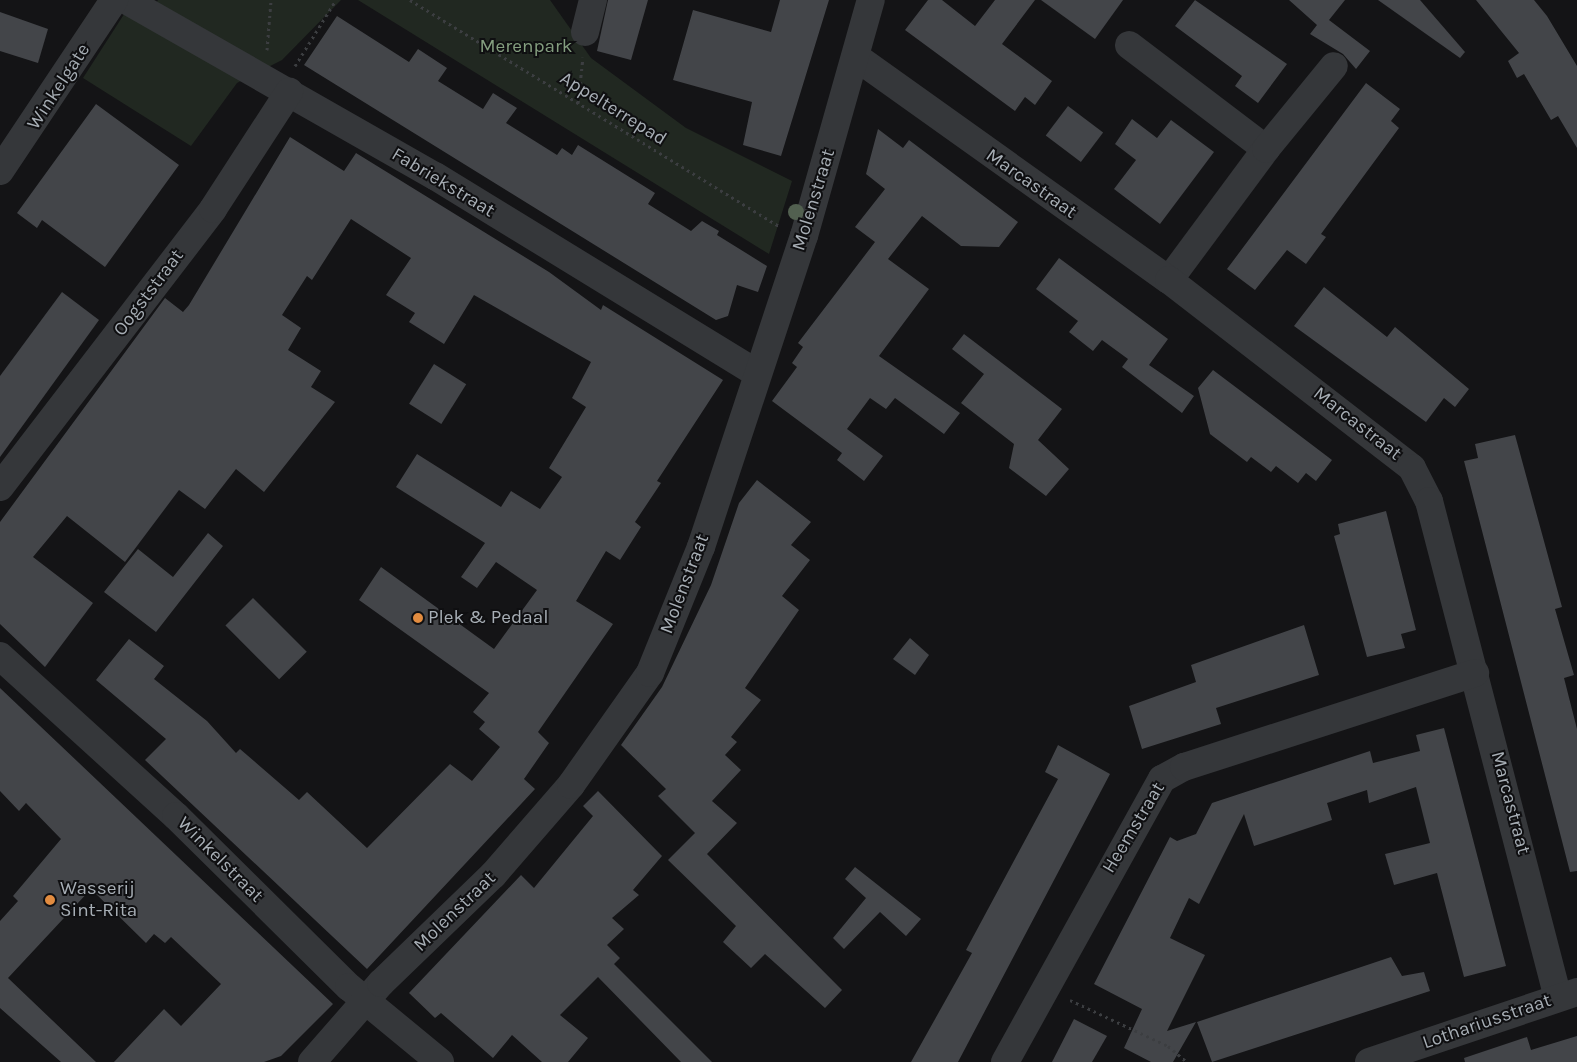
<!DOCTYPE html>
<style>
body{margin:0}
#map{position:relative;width:1577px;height:1062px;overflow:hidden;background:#141416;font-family:Karla,sans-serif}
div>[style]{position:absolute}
.green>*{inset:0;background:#212821}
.building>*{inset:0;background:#434549;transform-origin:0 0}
.path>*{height:3px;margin-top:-1.5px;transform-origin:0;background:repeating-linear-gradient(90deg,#3c3e41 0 2.5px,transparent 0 6.5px)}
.minor>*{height:28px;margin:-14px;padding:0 14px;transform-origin:14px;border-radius:14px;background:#35373a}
.trees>*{width:16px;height:16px;margin:-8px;border-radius:50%;background:#526050}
.dots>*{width:14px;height:14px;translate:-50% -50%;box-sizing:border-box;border:2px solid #0f0f11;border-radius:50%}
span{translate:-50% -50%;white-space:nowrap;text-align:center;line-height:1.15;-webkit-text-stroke:4px #0f0f11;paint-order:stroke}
.park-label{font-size:19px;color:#849e7f}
.street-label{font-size:19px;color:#a7aeb5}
.poi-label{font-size:19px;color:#a7aeb5}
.left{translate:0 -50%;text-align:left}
</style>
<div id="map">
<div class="green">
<i style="clip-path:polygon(158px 0,341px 0,282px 60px,237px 83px,191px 146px,83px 78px,128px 8px,151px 11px)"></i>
<i style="clip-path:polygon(358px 0,550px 0,591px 58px,686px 128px,792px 181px,769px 254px)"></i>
</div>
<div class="building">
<i style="clip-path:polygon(608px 0,648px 0,631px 60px,597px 51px)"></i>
<i style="clip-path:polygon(780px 0,829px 0,781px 156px,743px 145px,752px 102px,673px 80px,693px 10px,771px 32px)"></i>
<i style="clip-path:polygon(928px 0,942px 0,975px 26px,995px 0,1035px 0,1002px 44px,1052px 81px,1035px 105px,1025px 97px,1015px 111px,905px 30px)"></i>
<i style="clip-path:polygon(1041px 0,1123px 0,1095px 39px)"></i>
<i style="clip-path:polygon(1195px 0,1287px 64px,1258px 103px,1235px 86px,1242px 76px,1175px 26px)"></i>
<i style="clip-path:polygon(1289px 0,1345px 0,1329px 20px,1370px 51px,1356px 69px,1343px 54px,1310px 34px,1317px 25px)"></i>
<i style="clip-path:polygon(1378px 0,1420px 0,1465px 52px,1460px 58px)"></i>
<i style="clip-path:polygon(1476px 0,1534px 0,1547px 16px,1577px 66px,1577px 148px,1558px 116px,1551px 120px,1524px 74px,1517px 78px,1508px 61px,1519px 53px)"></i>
<i style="clip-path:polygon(0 12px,48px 29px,38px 63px,0 51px)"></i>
<i style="clip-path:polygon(337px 16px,409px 62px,418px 49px,447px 68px,438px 81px,483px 109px,493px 93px,517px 108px,506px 123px,557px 155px,562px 148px,572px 155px,578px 145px,655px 193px,648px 204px,691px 231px,702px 221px,719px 231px,717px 235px,767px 266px,758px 292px,737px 285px,728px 316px,716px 320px,304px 65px)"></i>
<i style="clip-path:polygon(1366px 83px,1400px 109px,1391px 121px,1399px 128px,1321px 234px,1326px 237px,1306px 264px,1287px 250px,1255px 290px,1227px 269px)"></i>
<i style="clip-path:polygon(96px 104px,179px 165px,105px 267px,42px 220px,37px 228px,17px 213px)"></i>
<i style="left:1068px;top:106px;width:44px;height:37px;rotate:37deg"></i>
<i style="clip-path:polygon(1132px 119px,1157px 138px,1171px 120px,1214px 152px,1160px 224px,1114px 189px,1136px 160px,1115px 144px)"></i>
<i style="clip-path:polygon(878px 129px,903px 148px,909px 140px,1018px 222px,999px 247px,961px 246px,922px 216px,888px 259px,929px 289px,879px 356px,960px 413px,944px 434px,895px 398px,886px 409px,870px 398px,847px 429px,883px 456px,864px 481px,837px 460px,842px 453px,772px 401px,797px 367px,792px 363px,803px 347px,798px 343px,875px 242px,855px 227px,885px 189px,866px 174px)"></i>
<i style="clip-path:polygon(290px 137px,344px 171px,356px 153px,549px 272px,601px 310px,603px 305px,723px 380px,657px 481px,661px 483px,635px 522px,641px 527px,620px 560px,606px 551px,576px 601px,613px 624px,538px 732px,549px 743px,524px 779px,535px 789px,367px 969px,145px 760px,166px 739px,96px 680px,129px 639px,164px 666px,154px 679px,207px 721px,236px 753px,240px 749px,299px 800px,307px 792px,367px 848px,450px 764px,472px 781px,500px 747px,479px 729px,485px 722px,473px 712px,489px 693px,359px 600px,381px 567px,494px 649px,537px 590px,496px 562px,477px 588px,461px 577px,485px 543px,396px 487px,417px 454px,501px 507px,511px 491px,540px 509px,562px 477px,549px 468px,586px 407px,572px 398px,591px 362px,474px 295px,444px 344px,409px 322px,415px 313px,386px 295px,411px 258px,351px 219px,312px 280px,307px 276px,282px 315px,301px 328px,288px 350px,321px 371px,311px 387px,335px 402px,264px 492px,236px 469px,205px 509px,179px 490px,125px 562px,67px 516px,33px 557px,93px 603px,45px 667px,0 624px,0 522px,165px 298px,183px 312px,189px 305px)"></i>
<i style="clip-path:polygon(1059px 258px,1168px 339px,1149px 365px,1194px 396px,1182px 413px,1122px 367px,1128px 359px,1102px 340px,1093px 351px,1069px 332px,1078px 321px,1036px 289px)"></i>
<i style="clip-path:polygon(1324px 287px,1387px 337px,1395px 327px,1469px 389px,1455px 407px,1444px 398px,1426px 422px,1294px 326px)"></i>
<i style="clip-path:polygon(62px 292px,99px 320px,0 457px,0 376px)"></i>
<i style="clip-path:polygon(964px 334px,1062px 409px,1038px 440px,1069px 469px,1046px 496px,1009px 468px,1014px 444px,961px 403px,984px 374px,952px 349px)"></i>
<i style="left:434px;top:364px;width:38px;height:47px;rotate:32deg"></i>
<i style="clip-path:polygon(1213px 370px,1332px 460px,1316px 481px,1306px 473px,1298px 483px,1276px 466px,1271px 472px,1251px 457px,1247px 462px,1210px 434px,1198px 388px)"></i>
<i style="clip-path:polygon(1515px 435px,1562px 607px,1555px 609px,1574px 675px,1564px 678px,1577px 729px,1577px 871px,1570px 872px,1464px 461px,1478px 458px,1475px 444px)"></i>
<i style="clip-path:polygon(757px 480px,811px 522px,791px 545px,810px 560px,782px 596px,799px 610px,745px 688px,761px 700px,731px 737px,737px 742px,725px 755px,741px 770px,712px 801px,737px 823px,707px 854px,842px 990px,825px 1008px,765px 954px,751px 968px,723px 942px,736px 926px,668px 860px,695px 833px,658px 796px,666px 789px,621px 745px,662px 687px,711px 585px,739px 503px)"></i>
<i style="clip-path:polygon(1386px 511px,1416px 630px,1401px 634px,1405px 648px,1367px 657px,1334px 536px,1340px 534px,1338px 524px)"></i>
<i style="clip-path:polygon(208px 533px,223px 546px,156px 632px,104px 592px,138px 549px,173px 577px)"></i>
<i style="left:253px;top:598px;width:76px;height:39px;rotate:45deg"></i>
<i style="clip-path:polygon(1304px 625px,1319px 675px,1216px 708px,1221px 724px,1142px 749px,1129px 706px,1196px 682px,1191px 665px)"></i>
<i style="clip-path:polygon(910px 638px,929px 655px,915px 675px,893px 659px)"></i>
<i style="clip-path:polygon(0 688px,333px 1004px,281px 1056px,264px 1062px,114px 1062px,164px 1009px,181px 1026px,221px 984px,171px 937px,165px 943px,154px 934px,146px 943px,91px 889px,8px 978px,96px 1062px,61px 1062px,0 1008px,0 921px,18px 901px,13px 896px,61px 839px,26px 803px,19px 811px,0 791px)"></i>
<i style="clip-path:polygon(1444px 728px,1506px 966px,1464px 977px,1437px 873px,1394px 885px,1385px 854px,1430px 843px,1416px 787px,1369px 803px,1367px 790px,1327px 803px,1332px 820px,1254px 846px,1244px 814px,1199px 904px,1189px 898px,1170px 938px,1205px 955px,1167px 1031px,1196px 1022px,1173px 1062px,1151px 1062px,1124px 1048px,1142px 1009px,1094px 984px,1170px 837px,1177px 841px,1196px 834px,1212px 803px,1370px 751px,1373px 763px,1420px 751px,1416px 735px)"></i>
<i style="clip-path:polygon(1058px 745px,1110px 774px,958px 1062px,911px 1062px,972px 953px,966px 950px,1058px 779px,1045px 772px)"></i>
<i style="clip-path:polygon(598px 791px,662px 856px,633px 890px,639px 895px,612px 918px,624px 929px,607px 945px,620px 958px,614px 964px,712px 1062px,681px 1062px,598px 977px,560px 1015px,588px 1038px,568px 1062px,542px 1062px,512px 1035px,493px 1058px,441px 1013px,435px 1018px,409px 993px,521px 875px,534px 888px,593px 816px,583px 806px)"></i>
<i style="clip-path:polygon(855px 867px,921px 919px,906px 936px,880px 912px,844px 949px,833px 938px,866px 898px,845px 879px)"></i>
<i style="clip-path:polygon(1391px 957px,1402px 976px,1424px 972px,1430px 991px,1212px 1062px,1197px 1022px)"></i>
<i style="clip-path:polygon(1074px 1019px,1107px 1036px,1092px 1062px,1052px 1062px)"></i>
<i style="clip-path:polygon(1577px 1036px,1577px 1062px,1465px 1062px,1464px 1058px,1527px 1037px,1531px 1050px)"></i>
</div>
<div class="path">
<i style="left:410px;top:0;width:434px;rotate:31.5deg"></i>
<i style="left:267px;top:50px;width:50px;rotate:-85.4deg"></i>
<i style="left:295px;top:66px;width:78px;rotate:-58.2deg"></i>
<i style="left:578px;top:103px;width:46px;rotate:-83.8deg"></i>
<i style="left:1070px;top:1000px;width:108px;rotate:25.1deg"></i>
<i style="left:1168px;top:1046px;width:25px;rotate:40deg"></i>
</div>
<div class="minor">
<i style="left:126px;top:0;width:356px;rotate:29.7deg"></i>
<i style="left:435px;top:176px;width:377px;rotate:31.5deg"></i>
<i style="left:585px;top:32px;width:33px;rotate:-76deg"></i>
<i style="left:1129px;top:45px;width:172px;rotate:37.2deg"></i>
<i style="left:1266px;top:149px;width:163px;rotate:126.5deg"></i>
<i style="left:856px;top:57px;width:384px;rotate:35.5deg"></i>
<i style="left:1169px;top:280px;width:307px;rotate:37.7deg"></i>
<i style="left:1412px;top:468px;width:37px;rotate:63deg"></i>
<i style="left:1429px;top:501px;width:513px;rotate:75.45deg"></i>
<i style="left:1266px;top:149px;width:107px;rotate:-50.7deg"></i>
<i style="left:0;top:171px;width:206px;rotate:-56.3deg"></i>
<i style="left:0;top:487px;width:350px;rotate:-52.5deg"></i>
<i style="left:213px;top:209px;width:140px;rotate:-57deg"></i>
<i style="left:0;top:656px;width:238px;rotate:42.3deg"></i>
<i style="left:176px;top:816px;width:243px;rotate:44.7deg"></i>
<i style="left:349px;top:987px;width:118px;rotate:39.5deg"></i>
<i style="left:312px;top:1062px;width:105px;rotate:-48.9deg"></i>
<i style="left:381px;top:983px;width:156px;rotate:-44deg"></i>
<i style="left:493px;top:875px;width:119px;rotate:-49.1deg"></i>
<i style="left:571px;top:785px;width:137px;rotate:-54.8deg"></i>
<i style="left:650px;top:673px;width:136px;rotate:-68deg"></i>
<i style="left:701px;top:547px;width:328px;rotate:-71.7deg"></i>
<i style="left:804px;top:236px;width:245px;rotate:-74.2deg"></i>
<i style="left:1005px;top:1062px;width:324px;rotate:-61deg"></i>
<i style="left:1162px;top:779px;width:25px;rotate:-29deg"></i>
<i style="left:1184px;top:767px;width:306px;rotate:-17.9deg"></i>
<i style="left:1369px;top:1062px;width:219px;rotate:-18.6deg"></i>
</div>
<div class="trees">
<i style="left:796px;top:212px"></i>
</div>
<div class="dots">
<i style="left:418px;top:618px;background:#e28c40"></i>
<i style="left:50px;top:900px;background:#e28c40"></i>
</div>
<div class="park-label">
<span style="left:526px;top:47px">Merenpark</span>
</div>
<div class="street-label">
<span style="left:59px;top:87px;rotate:-57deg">Winkelgate</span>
<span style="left:613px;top:109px;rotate:32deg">Appelterrepad</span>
<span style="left:443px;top:183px;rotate:31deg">Fabriekstraat</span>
<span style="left:1031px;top:184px;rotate:35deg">Marcastraat</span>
<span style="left:814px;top:200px;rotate:-73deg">Molenstraat</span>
<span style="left:149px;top:293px;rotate:-53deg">Oogststraat</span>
<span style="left:1357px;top:424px;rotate:38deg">Marcastraat</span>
<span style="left:685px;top:584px;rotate:-69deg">Molenstraat</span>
<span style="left:1510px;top:803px;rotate:75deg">Marcastraat</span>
<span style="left:1134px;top:828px;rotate:-59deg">Heemstraat</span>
<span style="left:220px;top:860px;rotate:45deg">Winkelstraat</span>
<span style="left:455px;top:912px;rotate:-44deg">Molenstraat</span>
<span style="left:1487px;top:1022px;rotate:-19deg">Lothariusstraat</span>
</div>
<div class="poi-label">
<span class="left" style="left:428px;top:618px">Plek &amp; Pedaal</span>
<span class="left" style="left:60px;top:900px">Wasserij<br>Sint-Rita</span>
</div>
</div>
